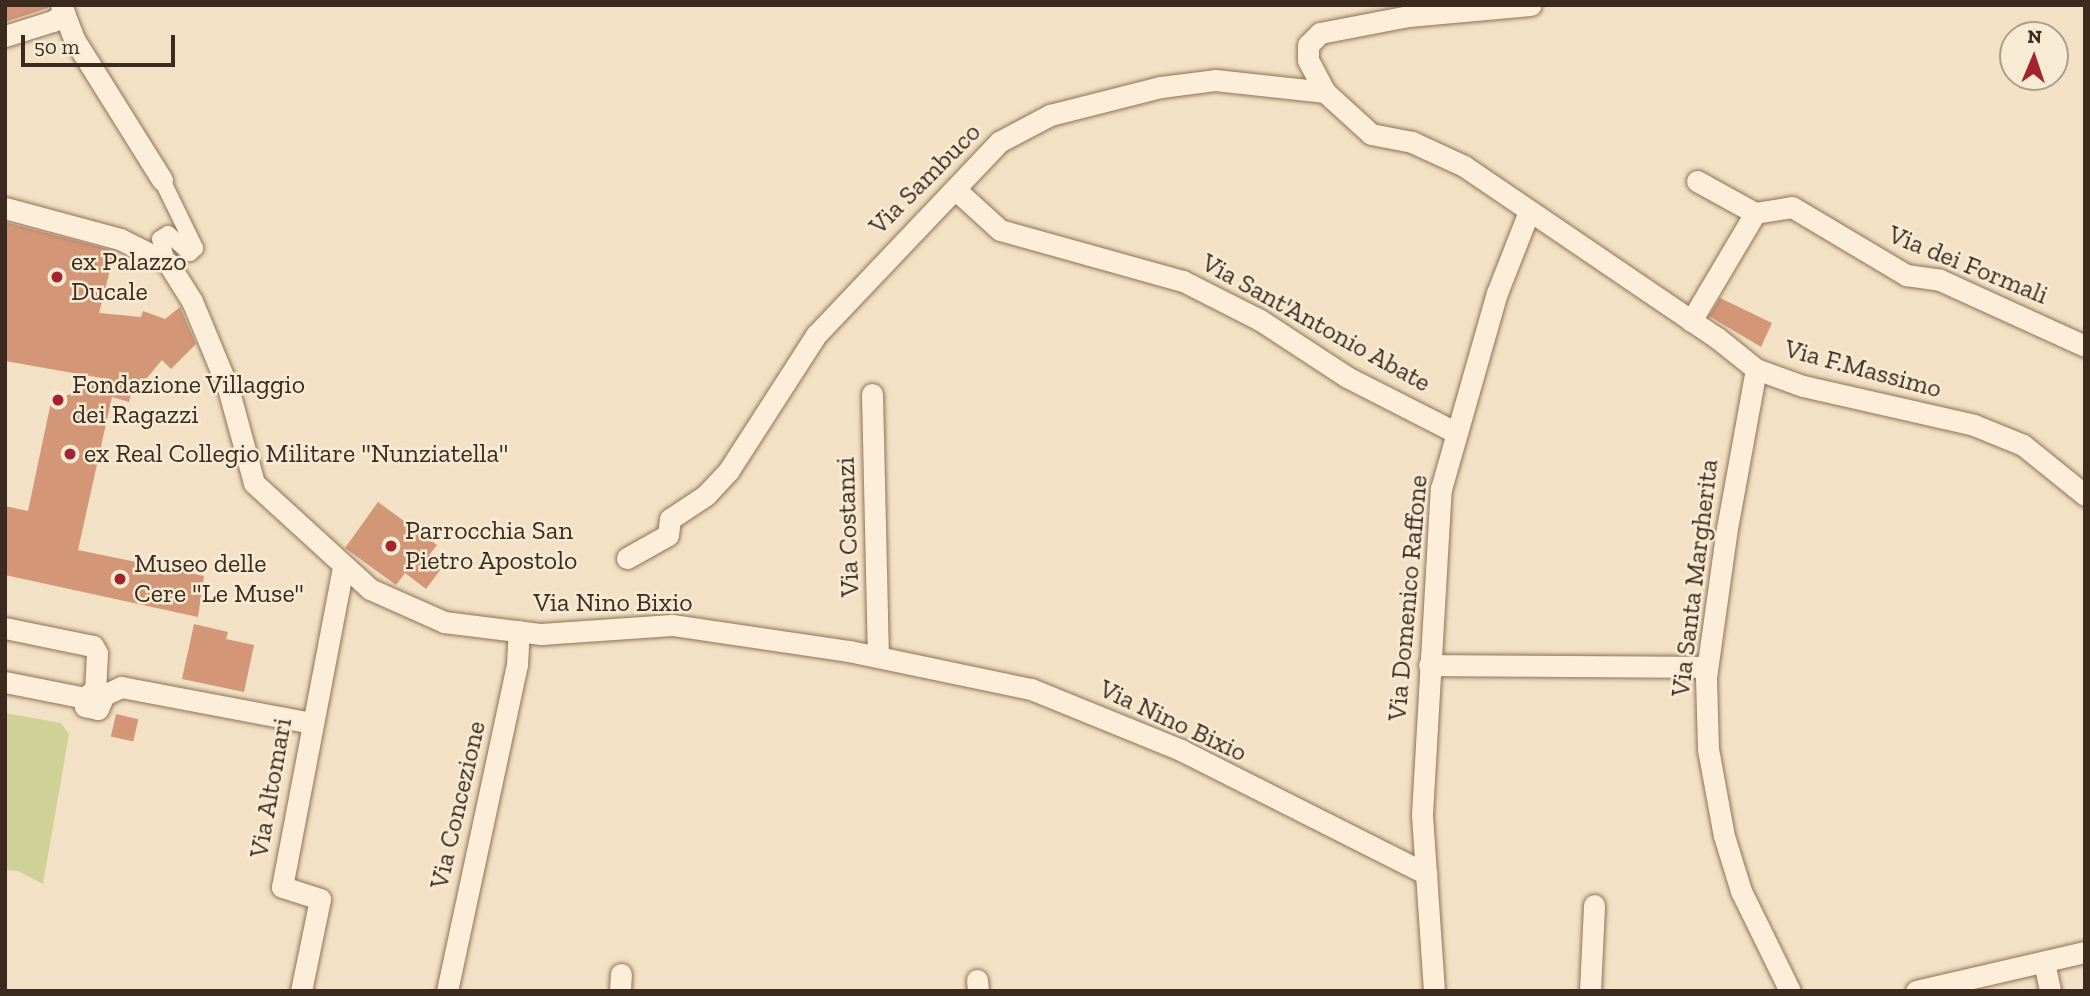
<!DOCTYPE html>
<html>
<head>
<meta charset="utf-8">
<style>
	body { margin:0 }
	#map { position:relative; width:2090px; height:996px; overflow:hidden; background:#f2e1c4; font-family:"Zilla Slab",serif }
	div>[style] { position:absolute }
	.green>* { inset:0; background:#cfd196 }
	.building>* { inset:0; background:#d39676; transform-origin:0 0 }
	.roads { filter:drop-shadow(0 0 2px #8e7158) drop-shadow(0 0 2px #8e7158) }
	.pedestrian>* { height:16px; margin:-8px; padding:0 8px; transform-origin:8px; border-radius:8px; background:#fceed8 }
	.minor>* { height:21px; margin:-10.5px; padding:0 10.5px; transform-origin:10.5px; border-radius:10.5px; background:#fceed8 }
	.dots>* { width:19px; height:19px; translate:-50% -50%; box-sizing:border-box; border:4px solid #f8ebd4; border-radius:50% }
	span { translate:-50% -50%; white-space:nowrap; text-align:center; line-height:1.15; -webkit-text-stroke:5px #f8ebd4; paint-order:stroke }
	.street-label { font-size:26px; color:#3d2a1e }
	.poi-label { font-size:26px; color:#3d2a1e }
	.left { translate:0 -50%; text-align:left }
	.frame { position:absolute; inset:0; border:7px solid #3d2a1e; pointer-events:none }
	.north { position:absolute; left:1999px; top:21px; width:70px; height:70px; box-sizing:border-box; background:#f8ebd4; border:2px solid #ad9e8b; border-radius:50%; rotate:2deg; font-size:19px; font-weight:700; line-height:28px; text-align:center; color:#3d2a1e }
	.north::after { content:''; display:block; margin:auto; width:24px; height:32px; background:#a3232e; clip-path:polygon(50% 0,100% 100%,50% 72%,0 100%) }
	.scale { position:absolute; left:21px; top:35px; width:154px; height:32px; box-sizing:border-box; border:4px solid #3d2a1e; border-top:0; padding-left:9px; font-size:21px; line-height:24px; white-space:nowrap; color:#3d2a1e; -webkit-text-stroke:5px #f8ebd4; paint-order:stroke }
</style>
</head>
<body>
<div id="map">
	<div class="green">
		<i style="clip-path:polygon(5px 713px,61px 723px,69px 734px,43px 884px,18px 871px,5px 870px)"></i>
	</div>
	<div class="building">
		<i style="clip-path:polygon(5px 5px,48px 5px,48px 8px,5px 22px)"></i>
		<i style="clip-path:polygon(5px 222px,115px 251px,99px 313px,141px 317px,143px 311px,165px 319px,180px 307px,196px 344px,171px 369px,162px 360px,141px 385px,134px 383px,129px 402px,112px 397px,78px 550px,204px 576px,198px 617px,5px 575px,5px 506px,28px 511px,51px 402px,107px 379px,5px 361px)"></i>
		<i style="clip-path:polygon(1720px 298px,1772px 323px,1761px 347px,1709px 316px)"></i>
		<i style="clip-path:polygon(378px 502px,437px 545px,429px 555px,444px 565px,426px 589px,405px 573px,396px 585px,345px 548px)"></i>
		<i style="clip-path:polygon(194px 624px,228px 632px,226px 639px,254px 645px,244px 692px,182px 679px)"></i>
		<i style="left:116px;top:714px;width:23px;height:23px;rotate:13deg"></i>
	</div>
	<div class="roads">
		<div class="pedestrian">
			<i style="left:162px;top:180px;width:76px;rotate:64.1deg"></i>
			<i style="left:195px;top:248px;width:7px;rotate:135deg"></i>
			<i style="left:190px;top:253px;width:29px;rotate:-139deg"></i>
			<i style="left:168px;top:234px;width:9px;rotate:148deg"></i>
			<i style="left:160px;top:239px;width:25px;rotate:72deg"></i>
		</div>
		<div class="minor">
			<i style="left:61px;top:5px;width:36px;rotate:69deg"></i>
			<i style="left:74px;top:39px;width:166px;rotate:58deg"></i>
			<i style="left:5px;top:36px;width:50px;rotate:-17.4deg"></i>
			<i style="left:53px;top:21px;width:14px;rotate:-36deg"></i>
			<i style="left:1325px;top:92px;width:36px;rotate:-118deg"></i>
			<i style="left:1308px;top:60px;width:15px;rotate:-90deg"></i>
			<i style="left:1308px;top:45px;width:17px;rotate:-45deg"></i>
			<i style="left:1320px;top:33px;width:90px;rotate:-10.9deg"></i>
			<i style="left:1408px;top:16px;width:123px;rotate:-5.1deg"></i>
			<i style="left:1697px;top:181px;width:66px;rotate:28.9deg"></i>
			<i style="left:956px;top:190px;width:59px;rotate:42.3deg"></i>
			<i style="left:1000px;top:230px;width:190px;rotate:15.6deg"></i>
			<i style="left:1183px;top:281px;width:86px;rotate:26.9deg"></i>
			<i style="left:1260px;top:320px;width:104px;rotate:33.2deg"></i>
			<i style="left:1347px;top:377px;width:123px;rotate:27deg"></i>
			<i style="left:5px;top:208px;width:119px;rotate:15.1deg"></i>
			<i style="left:120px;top:239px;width:54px;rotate:26.6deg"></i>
			<i style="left:168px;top:263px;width:45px;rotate:57.7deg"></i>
			<i style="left:192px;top:301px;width:94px;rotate:67.5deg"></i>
			<i style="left:228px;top:388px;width:98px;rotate:74.7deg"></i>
			<i style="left:254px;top:483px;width:157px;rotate:42.4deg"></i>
			<i style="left:370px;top:589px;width:81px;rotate:24deg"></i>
			<i style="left:444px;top:622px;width:98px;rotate:7.1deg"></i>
			<i style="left:541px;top:634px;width:131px;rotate:-3.9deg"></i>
			<i style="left:672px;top:625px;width:179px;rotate:8.4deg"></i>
			<i style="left:849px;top:651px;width:186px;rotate:11.8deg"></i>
			<i style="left:1031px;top:689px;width:162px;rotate:22.1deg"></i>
			<i style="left:1181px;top:750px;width:275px;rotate:26.8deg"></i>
			<i style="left:1755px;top:213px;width:37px;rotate:-9deg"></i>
			<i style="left:1792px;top:207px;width:133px;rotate:30.8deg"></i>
			<i style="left:1906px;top:275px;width:34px;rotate:8deg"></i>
			<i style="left:1940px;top:280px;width:159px;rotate:24.5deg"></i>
			<i style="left:1691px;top:321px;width:126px;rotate:-59.3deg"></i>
			<i style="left:1756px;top:369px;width:162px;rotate:100.3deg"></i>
			<i style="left:1727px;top:528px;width:150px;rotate:98deg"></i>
			<i style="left:1706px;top:677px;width:72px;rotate:88.4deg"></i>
			<i style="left:1708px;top:749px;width:88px;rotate:79.6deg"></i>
			<i style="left:1724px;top:836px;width:58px;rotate:72.8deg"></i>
			<i style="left:1741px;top:891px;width:111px;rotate:63.9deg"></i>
			<i style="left:872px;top:394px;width:263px;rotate:88.7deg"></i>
			<i style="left:627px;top:558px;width:47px;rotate:-29.3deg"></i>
			<i style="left:668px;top:535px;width:16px;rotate:-83deg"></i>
			<i style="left:670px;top:519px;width:43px;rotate:-33.7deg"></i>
			<i style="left:706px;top:495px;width:34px;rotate:-47deg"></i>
			<i style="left:729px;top:470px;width:161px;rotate:-57.2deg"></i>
			<i style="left:816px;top:335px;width:266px;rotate:-46.5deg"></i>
			<i style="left:999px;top:142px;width:58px;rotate:-27.9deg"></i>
			<i style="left:1050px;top:115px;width:114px;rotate:-14.2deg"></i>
			<i style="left:1161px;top:87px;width:54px;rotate:-7.4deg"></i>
			<i style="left:1215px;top:80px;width:111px;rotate:6.2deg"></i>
			<i style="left:1325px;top:92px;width:62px;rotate:42.4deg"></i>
			<i style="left:1371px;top:134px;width:42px;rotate:11deg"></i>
			<i style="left:1412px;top:142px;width:57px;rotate:24.8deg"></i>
			<i style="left:1464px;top:166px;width:305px;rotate:34.2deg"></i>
			<i style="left:1716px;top:337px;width:51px;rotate:38.7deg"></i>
			<i style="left:1756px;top:369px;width:50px;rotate:19.9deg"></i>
			<i style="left:1803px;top:386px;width:175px;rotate:12.8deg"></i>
			<i style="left:1974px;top:425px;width:53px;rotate:22.2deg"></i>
			<i style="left:2023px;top:445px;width:80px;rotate:38.9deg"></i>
			<i style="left:5px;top:628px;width:90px;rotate:11.6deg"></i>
			<i style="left:93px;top:646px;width:8px;rotate:60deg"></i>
			<i style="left:97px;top:653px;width:40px;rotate:92.9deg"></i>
			<i style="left:1429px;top:665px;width:278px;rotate:0.4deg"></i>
			<i style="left:5px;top:682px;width:82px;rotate:11.3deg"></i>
			<i style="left:101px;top:699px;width:13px;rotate:-157deg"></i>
			<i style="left:89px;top:694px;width:13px;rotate:108deg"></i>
			<i style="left:85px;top:706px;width:13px;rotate:13deg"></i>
			<i style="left:98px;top:709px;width:15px;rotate:-67deg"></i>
			<i style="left:104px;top:695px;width:19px;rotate:-25deg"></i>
			<i style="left:121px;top:687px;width:193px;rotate:10.7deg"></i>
			<i style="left:2044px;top:962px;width:30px;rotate:78deg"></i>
			<i style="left:977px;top:980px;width:11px;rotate:85deg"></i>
			<i style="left:301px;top:991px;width:94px;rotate:-78.3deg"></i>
			<i style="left:320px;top:899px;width:40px;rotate:-162deg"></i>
			<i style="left:282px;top:887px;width:325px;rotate:-79.2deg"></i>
			<i style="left:447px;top:991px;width:333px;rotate:-77.9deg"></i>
			<i style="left:517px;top:665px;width:34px;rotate:-87deg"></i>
			<i style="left:620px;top:991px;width:17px;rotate:-87deg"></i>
			<i style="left:1434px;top:991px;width:177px;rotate:-93.9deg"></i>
			<i style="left:1422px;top:814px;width:326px;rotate:-86.7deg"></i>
			<i style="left:1441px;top:489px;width:204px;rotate:-74.1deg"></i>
			<i style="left:1497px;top:293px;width:85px;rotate:-68.6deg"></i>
			<i style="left:1590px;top:991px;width:86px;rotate:-87.3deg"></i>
			<i style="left:1916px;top:991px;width:173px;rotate:-13deg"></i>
		</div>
	</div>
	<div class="dots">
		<i style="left:57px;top:277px;background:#a3232e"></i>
		<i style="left:58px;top:400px;background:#a3232e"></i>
		<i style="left:70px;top:454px;background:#a3232e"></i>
		<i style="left:391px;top:546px;background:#a3232e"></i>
		<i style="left:120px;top:579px;background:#a3232e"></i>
	</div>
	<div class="street-label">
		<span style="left:925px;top:179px;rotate:-45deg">Via Sambuco</span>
		<span style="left:1968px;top:265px;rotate:22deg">Via dei Formali</span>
		<span style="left:1316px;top:323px;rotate:29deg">Via Sant'Antonio Abate</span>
		<span style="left:1863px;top:369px;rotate:15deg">Via F.Massimo</span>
		<span style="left:848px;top:527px;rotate:-92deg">Via Costanzi</span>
		<span style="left:1695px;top:578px;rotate:-83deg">Via Santa Margherita</span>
		<span style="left:1408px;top:598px;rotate:-85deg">Via Domenico Raffone</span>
		<span style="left:613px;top:603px">Via Nino Bixio</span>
		<span style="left:1173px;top:721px;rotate:25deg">Via Nino Bixio</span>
		<span style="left:271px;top:788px;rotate:-80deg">Via Altomari</span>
		<span style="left:458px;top:805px;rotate:-77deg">Via Concezione</span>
	</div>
	<div class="poi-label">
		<span class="left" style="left:71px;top:277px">ex Palazzo<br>Ducale</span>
		<span class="left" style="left:72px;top:400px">Fondazione Villaggio<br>dei Ragazzi</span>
		<span class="left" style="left:84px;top:454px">ex Real Collegio Militare "Nunziatella"</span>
		<span class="left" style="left:405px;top:546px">Parrocchia San<br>Pietro Apostolo</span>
		<span class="left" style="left:134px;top:579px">Museo delle<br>Cere "Le Muse"</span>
	</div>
	<div class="frame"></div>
	<div class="north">N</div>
	<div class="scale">50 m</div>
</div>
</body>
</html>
